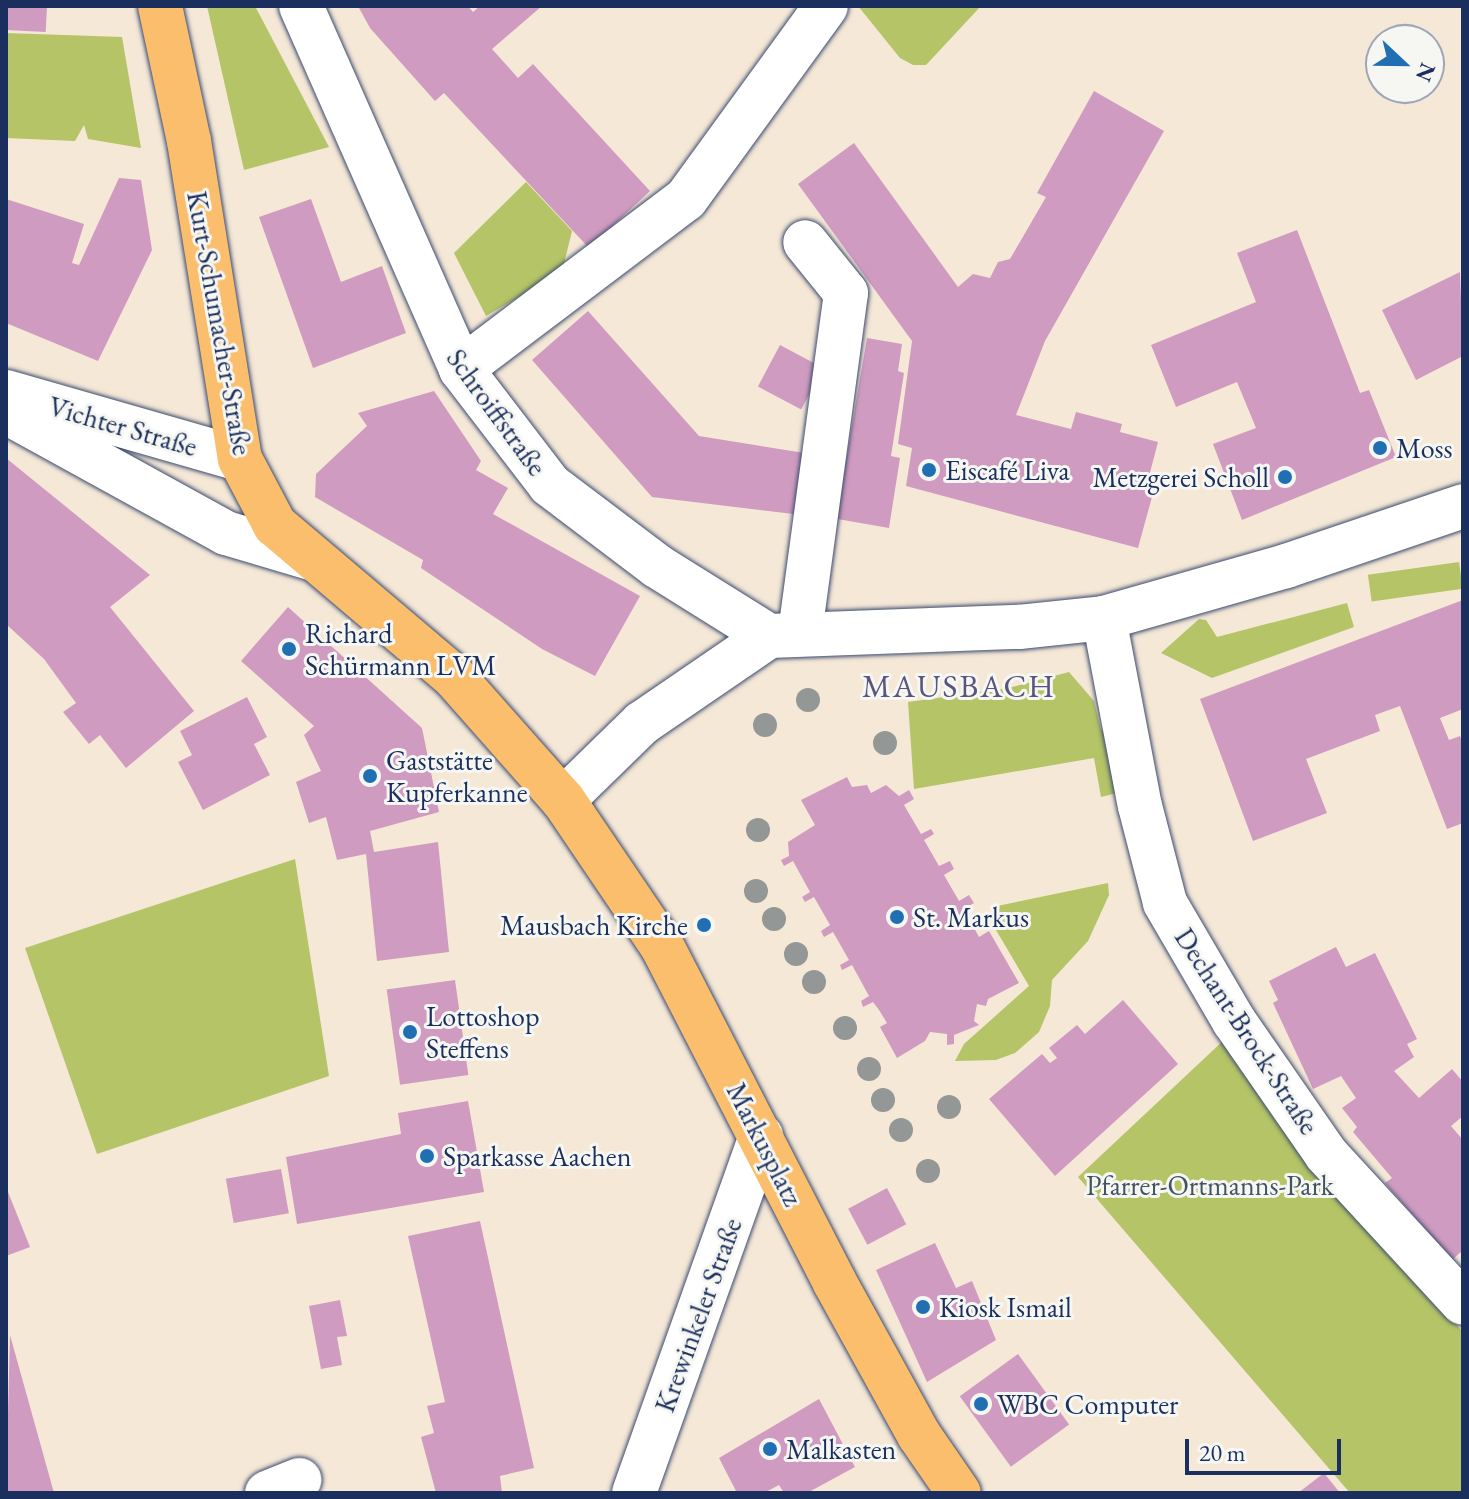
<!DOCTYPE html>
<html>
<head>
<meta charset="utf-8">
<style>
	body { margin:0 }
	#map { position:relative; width:1469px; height:1499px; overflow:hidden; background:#f5e8d7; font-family:"EB Garamond",serif }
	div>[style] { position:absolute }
	.green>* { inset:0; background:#b5c466; transform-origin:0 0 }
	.building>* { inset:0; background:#d09bc0; transform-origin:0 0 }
	.roads { filter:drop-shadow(0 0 2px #3c4b70) drop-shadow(0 0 2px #3c4b70) }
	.minor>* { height:44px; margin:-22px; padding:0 22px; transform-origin:22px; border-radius:22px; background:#fff }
	.major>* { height:44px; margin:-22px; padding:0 22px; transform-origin:22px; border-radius:22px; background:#fabe6d }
	.trees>* { width:24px; height:24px; margin:-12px; border-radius:50%; background:#939796 }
	.dots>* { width:22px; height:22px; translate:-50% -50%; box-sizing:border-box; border:4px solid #f6f6f2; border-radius:50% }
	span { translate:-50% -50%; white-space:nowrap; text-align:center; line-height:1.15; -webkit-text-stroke:6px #f6f6f2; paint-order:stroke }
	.street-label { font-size:28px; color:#1b2f5e }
	.poi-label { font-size:28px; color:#1b2f5e }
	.left { translate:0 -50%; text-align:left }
	.right { translate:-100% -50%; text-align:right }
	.park-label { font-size:28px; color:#425460 }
	.quarter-label { font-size:32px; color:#5a5580; letter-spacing:2px }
	.frame { position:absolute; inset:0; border:8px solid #1b2f5e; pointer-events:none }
	.north { position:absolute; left:1365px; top:24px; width:80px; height:80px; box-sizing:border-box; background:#f6f6f2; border:2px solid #9ea6b7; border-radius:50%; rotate:112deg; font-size:22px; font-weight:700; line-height:32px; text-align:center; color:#1b2f5e }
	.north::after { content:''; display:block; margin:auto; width:28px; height:36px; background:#1f6fb2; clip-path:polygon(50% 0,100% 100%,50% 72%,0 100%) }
	.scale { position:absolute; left:1185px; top:1439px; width:156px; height:36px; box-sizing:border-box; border:4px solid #1b2f5e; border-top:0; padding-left:10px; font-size:24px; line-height:28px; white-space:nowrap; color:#1b2f5e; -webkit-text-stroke:6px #f6f6f2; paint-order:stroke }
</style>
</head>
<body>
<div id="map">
	<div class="green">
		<i style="clip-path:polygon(207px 6px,255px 6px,329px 147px,244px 170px)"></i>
		<i style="clip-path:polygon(858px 6px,981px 6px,926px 65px,913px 65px,900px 58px)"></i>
		<i style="clip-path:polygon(6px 33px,122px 37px,141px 148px,88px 139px,84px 125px,75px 141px,6px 138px)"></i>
		<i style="clip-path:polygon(526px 182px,572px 231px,562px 272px,486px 316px,454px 253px)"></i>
		<i style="left:1459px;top:562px;width:27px;height:92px;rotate:82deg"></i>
		<i style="clip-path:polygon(1347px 603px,1354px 627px,1212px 678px,1161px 653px,1199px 619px,1206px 620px,1217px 637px)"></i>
		<i style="clip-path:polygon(1069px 672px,1094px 701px,1101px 730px,1110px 729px,1121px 792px,1101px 797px,1094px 758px,914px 789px,908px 702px,1008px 688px)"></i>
		<i style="clip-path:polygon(295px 859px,329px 1076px,97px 1154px,25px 948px)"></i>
		<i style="clip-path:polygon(1108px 883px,1109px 895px,1088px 941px,1052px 980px,1050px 1006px,1039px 1032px,1015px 1053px,996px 1060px,955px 1061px,964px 1044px,1029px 986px,996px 930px,1003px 926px,997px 906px)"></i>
		<i style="clip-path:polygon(1225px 1039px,1313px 1164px,1463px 1332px,1463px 1493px,1350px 1493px,1078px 1177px)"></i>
	</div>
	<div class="building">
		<i style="left:7px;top:6px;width:40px;height:24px;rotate:3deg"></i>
		<i style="clip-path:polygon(358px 6px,468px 6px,473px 12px,480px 6px,542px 6px,492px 49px,518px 78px,533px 64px,650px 191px,589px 248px,444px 93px,435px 101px,370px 28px)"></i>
		<i style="clip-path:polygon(1094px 91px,1164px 131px,1045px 341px,1016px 415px,1071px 429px,1076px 412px,1122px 424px,1120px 432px,1158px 442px,1147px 484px,1155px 486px,1138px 548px,906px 486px,912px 448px,898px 444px,912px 341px,798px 184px,854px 143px,958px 287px,973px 274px,990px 278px,998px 262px,1010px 259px,1046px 197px,1037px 193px)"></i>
		<i style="clip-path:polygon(119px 178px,141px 180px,152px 250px,98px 361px,6px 323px,6px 199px,84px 224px,72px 263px,79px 265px)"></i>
		<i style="clip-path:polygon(311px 199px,341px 282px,382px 266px,406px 333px,313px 368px,259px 217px)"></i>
		<i style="clip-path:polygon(1297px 230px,1360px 393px,1369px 390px,1396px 457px,1242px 520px,1213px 444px,1256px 428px,1237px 382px,1176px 407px,1151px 345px,1256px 302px,1237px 253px)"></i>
		<i style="clip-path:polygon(1460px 272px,1463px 356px,1416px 380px,1382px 310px)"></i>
		<i style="clip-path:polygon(588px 311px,699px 436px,817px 455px,810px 516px,652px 497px,532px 360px)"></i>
		<i style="clip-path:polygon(867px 338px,902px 344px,898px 371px,904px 373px,891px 456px,900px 458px,889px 528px,826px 517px,834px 471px,844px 472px)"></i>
		<i style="left:780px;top:345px;width:49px;height:47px;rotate:28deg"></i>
		<i style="clip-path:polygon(434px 391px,481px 461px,476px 470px,508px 488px,493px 514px,640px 596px,595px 676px,542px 649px,421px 568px,423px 560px,315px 497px,316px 474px,367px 426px,358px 413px)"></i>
		<i style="clip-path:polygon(6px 458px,150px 575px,110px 607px,194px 711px,126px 768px,100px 735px,89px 744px,63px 712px,76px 703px,44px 659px,6px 624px)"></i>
		<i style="clip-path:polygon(1463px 600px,1463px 709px,1440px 718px,1449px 740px,1460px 736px,1463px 744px,1463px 823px,1447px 829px,1400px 706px,1375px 715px,1380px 731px,1306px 759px,1327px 813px,1253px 841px,1200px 699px)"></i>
		<i style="clip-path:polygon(288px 607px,422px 728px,439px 812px,370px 831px,374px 852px,438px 842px,449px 952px,377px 961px,366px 854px,337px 860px,326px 817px,309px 823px,296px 782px,321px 771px,304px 735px,314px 726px,241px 661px)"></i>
		<i style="clip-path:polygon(247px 697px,267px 737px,254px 744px,270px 775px,203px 810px,178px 762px,192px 755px,180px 731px)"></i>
		<i style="clip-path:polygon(847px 777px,852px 787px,867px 785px,871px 793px,886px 785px,899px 796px,909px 790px,914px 799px,904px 805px,921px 834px,931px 829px,934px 834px,924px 840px,939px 866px,950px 861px,954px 869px,944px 875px,959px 901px,969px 895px,974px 903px,964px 909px,979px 937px,989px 931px,1019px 983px,988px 999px,986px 1006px,977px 1004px,974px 1021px,979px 1025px,954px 1035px,954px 1044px,947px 1045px,947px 1034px,930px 1032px,925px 1041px,897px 1058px,880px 1027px,887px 1023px,879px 1010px,873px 1002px,863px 1007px,861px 1001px,869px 996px,852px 965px,842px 970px,840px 965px,849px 960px,833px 932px,824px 937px,821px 931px,830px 925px,814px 897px,805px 902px,802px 897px,810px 892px,793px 861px,784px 866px,781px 860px,789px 856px,788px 842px,815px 825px,801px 800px)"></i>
		<i style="clip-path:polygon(1336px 947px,1346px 967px,1375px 953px,1417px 1039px,1407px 1044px,1414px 1057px,1394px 1071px,1419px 1098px,1452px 1069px,1463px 1082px,1463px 1116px,1451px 1126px,1463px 1140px,1463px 1250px,1452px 1260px,1385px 1183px,1392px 1178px,1353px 1132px,1357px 1127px,1342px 1108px,1356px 1098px,1341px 1076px,1313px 1089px,1273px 1003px,1278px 1000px,1269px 981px)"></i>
		<i style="left:455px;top:980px;width:96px;height:69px;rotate:82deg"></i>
		<i style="clip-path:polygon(1123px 1000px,1178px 1064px,1055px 1176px,989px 1099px,1042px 1054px,1050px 1063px,1057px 1058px,1049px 1048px,1077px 1025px,1085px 1034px)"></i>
		<i style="clip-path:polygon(468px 1101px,484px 1192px,297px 1224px,286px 1157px,401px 1134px,398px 1113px)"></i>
		<i style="left:281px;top:1169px;width:45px;height:56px;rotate:80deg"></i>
		<i style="clip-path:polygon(6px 1187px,30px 1247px,6px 1256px)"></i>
		<i style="left:887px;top:1188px;width:41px;height:44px;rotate:62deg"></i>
		<i style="clip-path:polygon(480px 1221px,534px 1468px,500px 1476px,502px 1493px,436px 1493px,421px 1437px,434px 1433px,427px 1406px,445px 1402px,408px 1236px)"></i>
		<i style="clip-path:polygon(935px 1243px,956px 1288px,972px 1281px,996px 1340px,927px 1382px,876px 1270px)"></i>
		<i style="clip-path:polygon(340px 1300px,347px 1336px,337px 1337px,342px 1365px,321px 1369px,309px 1306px)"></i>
		<i style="clip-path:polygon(10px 1335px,54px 1493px,6px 1493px)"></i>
		<i style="left:1018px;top:1354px;width:87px;height:72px;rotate:54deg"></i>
		<i style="clip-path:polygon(819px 1399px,855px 1467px,807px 1493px,784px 1493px,779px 1485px,764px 1493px,737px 1493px,719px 1458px)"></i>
		<i style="clip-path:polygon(1324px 1473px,1340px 1493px,1298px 1493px)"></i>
	</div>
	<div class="roads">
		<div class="minor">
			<i style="left:301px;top:6px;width:397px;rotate:66.2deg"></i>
			<i style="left:461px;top:369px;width:146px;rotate:52.5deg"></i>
			<i style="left:550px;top:485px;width:134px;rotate:37.1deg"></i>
			<i style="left:657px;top:566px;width:132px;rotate:32deg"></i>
			<i style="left:461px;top:369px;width:282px;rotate:-37.1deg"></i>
			<i style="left:686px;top:199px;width:238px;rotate:-54deg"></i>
			<i style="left:6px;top:392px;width:243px;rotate:16deg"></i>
			<i style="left:6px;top:412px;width:251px;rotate:28.8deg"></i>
			<i style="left:226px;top:533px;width:92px;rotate:16.5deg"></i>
			<i style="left:1104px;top:618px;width:191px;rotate:79.2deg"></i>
			<i style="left:1140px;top:806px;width:100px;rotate:75.5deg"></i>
			<i style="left:1165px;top:903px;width:137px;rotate:59.7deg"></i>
			<i style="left:1234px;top:1021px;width:162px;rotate:55.3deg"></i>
			<i style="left:1326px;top:1154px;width:202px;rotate:47.4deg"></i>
			<i style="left:800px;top:633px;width:343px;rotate:-82.3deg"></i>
			<i style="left:846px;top:293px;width:65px;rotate:-128.8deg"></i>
			<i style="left:563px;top:800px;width:110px;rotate:-44.3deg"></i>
			<i style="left:642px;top:723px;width:154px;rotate:-34.4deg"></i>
			<i style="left:769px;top:636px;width:250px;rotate:-2.1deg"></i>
			<i style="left:1019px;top:627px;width:85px;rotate:-6deg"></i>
			<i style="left:1104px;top:618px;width:189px;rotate:-15.9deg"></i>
			<i style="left:1286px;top:566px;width:187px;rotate:-18.7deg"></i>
			<i style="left:267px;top:1493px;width:35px;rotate:-22deg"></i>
			<i style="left:634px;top:1493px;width:379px;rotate:-70.4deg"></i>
		</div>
		<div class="major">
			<i style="left:160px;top:6px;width:138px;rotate:77.9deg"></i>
			<i style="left:189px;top:141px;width:322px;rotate:80.9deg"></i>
			<i style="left:240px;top:459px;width:75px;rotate:62.1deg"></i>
			<i style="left:275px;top:525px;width:235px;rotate:40.3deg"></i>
			<i style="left:454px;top:677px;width:164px;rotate:48.5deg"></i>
			<i style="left:563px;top:800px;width:176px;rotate:55.9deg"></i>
			<i style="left:662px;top:946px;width:377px;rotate:62.8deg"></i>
			<i style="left:834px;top:1281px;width:176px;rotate:61.1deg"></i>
			<i style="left:919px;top:1435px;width:70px;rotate:55.4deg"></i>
		</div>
	</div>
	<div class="trees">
		<i style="left:808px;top:700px"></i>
		<i style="left:765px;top:725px"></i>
		<i style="left:885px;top:743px"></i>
		<i style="left:758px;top:830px"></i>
		<i style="left:756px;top:891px"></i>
		<i style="left:774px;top:919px"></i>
		<i style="left:796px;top:954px"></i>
		<i style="left:814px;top:982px"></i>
		<i style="left:845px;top:1028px"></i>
		<i style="left:869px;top:1069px"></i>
		<i style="left:883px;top:1100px"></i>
		<i style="left:949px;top:1107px"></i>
		<i style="left:901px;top:1130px"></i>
		<i style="left:928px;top:1171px"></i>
	</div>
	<div class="dots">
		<i style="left:1380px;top:448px;background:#1f6fb2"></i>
		<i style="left:929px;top:470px;background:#1f6fb2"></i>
		<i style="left:1285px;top:477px;background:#1f6fb2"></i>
		<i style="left:289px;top:649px;background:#1f6fb2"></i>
		<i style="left:370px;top:776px;background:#1f6fb2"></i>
		<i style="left:897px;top:917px;background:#1f6fb2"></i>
		<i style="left:704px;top:925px;background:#1f6fb2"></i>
		<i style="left:410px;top:1032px;background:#1f6fb2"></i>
		<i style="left:427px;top:1156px;background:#1f6fb2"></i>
		<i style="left:923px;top:1307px;background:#1f6fb2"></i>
		<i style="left:981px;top:1404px;background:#1f6fb2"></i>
		<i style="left:770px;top:1449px;background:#1f6fb2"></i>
	</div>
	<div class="street-label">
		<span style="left:220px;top:323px;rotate:80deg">Kurt-Schumacher-Straße</span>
		<span style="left:497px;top:412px;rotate:54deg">Schroiffstraße</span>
		<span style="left:123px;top:426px;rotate:16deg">Vichter Straße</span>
		<span style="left:1247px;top:1031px;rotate:57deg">Dechant-Brock-Straße</span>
		<span style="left:765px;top:1144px;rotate:63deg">Markusplatz</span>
		<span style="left:698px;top:1315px;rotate:-70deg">Krewinkeler Straße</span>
	</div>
	<div class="poi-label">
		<span class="left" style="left:1396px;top:448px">Moss</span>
		<span class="left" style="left:945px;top:470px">Eiscafé Liva</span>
		<span class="right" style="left:1269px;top:477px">Metzgerei Scholl</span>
		<span class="left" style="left:305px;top:649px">Richard<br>Schürmann LVM</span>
		<span class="left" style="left:386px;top:776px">Gaststätte<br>Kupferkanne</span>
		<span class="left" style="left:913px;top:917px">St. Markus</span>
		<span class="right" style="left:688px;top:925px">Mausbach Kirche</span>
		<span class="left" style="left:426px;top:1032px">Lottoshop<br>Steffens</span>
		<span class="left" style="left:443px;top:1156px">Sparkasse Aachen</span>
		<span class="left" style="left:939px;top:1307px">Kiosk Ismail</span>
		<span class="left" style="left:997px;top:1404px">WBC Computer</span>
		<span class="left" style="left:786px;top:1449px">Malkasten</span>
	</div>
	<div class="park-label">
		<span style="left:1210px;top:1185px">Pfarrer-Ortmanns-Park</span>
	</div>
	<div class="quarter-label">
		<span style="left:959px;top:686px">MAUSBACH</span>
	</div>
	<div class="frame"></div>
	<div class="north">N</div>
	<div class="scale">20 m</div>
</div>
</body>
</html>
